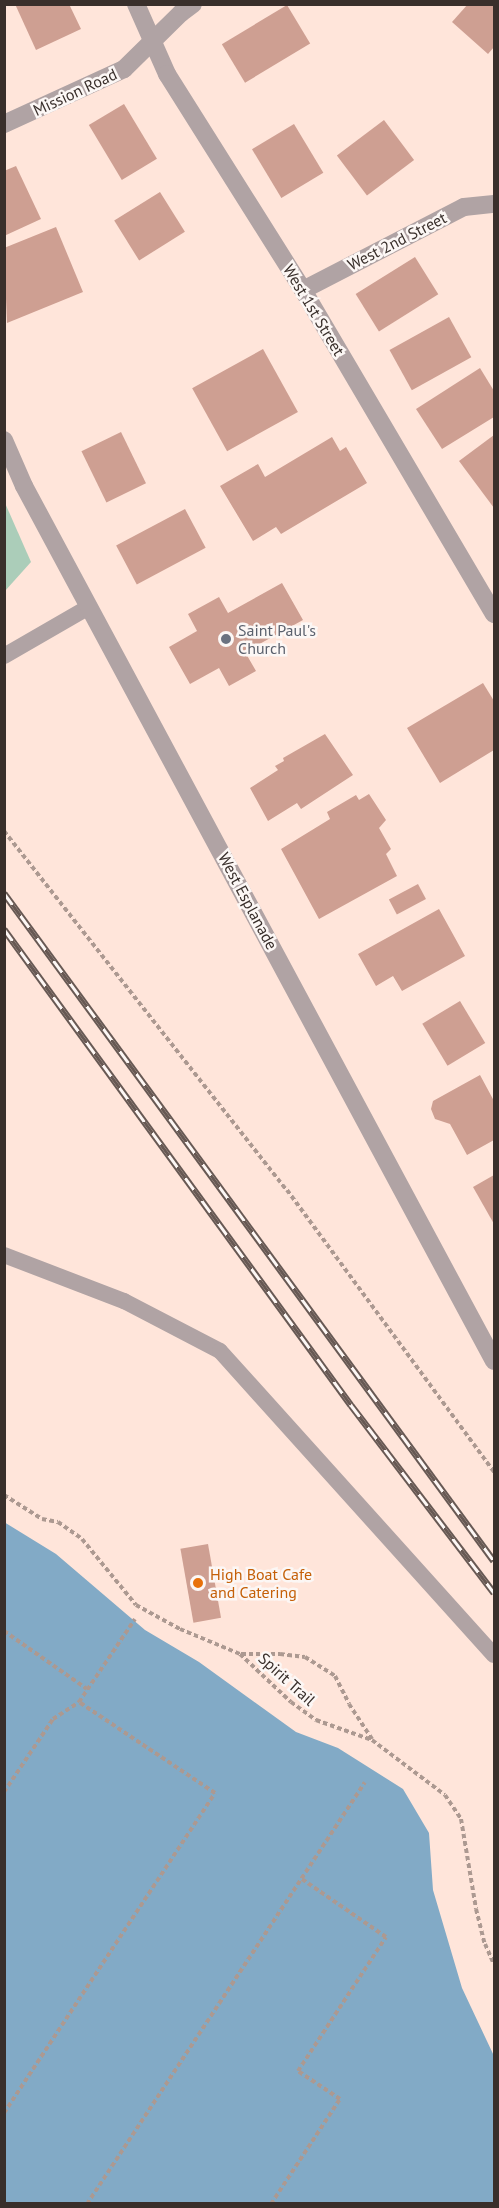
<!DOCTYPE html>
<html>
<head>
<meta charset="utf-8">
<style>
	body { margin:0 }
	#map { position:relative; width:499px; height:2208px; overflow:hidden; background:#ffe5da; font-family:"PT Sans",sans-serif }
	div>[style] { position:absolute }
	.green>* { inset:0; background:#abcdb9 }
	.water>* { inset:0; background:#82aac6 }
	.building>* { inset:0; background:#ce9f92; transform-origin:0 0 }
	.path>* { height:4px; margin-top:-2px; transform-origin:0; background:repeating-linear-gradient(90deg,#ac9991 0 4.5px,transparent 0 7.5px) }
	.lane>* { height:16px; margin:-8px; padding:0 8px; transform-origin:8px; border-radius:8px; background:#b0a3a4 }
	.street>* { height:18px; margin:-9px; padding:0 9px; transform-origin:9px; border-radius:9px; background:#b0a3a4 }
	.rail>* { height:7px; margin-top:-3.5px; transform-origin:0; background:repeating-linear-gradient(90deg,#fcf7f5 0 14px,#675954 0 28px); box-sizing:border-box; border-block:2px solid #675954 }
	.dots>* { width:16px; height:16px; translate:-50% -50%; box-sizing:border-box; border:3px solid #fcf7f5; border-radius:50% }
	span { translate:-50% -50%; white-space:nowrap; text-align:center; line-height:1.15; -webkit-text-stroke:5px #fcf7f5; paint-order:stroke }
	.street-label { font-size:16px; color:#392f2b }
	.worship-label { font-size:16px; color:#5b616d }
	.left { translate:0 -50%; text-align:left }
	.food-label { font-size:16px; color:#c56008 }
	.frame { position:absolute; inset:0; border:6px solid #392f2b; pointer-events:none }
</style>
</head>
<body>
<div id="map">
	<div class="green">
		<i style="clip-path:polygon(5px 503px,31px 562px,5px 591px,4px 591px)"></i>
	</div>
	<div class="water">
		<i style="clip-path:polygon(4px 1522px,56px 1554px,145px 1630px,199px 1662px,296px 1732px,338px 1748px,403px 1789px,429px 1833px,433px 1890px,462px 1988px,494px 2056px,494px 2203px,5px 2203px)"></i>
	</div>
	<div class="building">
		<i style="clip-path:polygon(15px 4px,69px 4px,81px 29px,36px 50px)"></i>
		<i style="clip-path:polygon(468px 4px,494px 4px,494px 47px,488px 54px,452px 22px)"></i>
		<i style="left:287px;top:5px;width:45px;height:76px;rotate:59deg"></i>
		<i style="left:124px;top:104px;width:64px;height:41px;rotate:59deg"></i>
		<i style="left:384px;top:120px;width:50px;height:59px;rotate:53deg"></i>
		<i style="left:294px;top:124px;width:57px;height:49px;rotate:59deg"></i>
		<i style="clip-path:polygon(16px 166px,41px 219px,4px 236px,4px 171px)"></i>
		<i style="left:160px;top:192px;width:47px;height:54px;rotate:58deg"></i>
		<i style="clip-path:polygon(56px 227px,83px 292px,7px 323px,4px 248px)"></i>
		<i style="left:415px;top:257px;width:44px;height:70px;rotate:58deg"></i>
		<i style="left:449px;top:317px;width:46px;height:68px;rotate:61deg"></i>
		<i style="left:263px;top:349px;width:72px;height:81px;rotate:61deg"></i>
		<i style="clip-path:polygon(480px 368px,494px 391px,494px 417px,442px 449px,416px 409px)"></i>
		<i style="left:121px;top:432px;width:57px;height:44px;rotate:64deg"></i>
		<i style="clip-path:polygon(494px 435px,494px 508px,459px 461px)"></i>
		<i style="clip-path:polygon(332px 437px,340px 451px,346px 447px,367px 483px,281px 534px,276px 527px,253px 541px,220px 486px,258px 464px,265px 477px)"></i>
		<i style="left:185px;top:509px;width:44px;height:78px;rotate:62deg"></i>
		<i style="clip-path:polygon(282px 583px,303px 620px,245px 652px,256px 671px,229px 686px,219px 668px,190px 684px,169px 647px,197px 631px,188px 614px,219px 597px,228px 613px)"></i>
		<i style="clip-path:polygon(483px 683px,494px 701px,494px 750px,440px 783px,407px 728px)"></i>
		<i style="clip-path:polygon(325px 734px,353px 775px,301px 809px,297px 803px,268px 821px,250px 788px,278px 770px,275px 766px,284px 761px,283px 758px)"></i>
		<i style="clip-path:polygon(369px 794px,386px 820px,379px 828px,391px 849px,386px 854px,397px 876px,319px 919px,281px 849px,330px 819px,327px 812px,356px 795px,359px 800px)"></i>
		<i style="left:418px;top:884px;width:17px;height:33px;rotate:62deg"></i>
		<i style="clip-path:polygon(439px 909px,465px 956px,402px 991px,393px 976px,376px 986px,358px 954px)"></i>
		<i style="left:460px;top:1001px;width:49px;height:44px;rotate:59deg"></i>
		<i style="clip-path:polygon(480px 1075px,494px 1101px,494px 1140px,467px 1155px,450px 1124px,435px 1119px,431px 1109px,433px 1101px)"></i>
		<i style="clip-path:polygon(494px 1175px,494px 1224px,473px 1187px)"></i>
		<i style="left:208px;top:1544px;width:75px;height:28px;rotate:80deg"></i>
	</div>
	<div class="path">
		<i style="left:4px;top:831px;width:457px;rotate:51.8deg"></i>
		<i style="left:287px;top:1190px;width:350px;rotate:53.7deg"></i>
		<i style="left:4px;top:1495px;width:45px;rotate:32.3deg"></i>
		<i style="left:42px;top:1519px;width:16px;rotate:11deg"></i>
		<i style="left:58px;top:1522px;width:29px;rotate:35deg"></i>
		<i style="left:82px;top:1539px;width:85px;rotate:50.7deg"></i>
		<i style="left:136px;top:1605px;width:50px;rotate:28.6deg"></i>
		<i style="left:180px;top:1629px;width:65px;rotate:22.6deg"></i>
		<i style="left:240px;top:1654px;width:70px;rotate:43.3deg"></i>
		<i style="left:291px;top:1702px;width:31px;rotate:36deg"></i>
		<i style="left:316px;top:1720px;width:59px;rotate:19.7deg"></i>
		<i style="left:372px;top:1740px;width:91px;rotate:37deg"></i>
		<i style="left:445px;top:1795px;width:29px;rotate:56deg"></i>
		<i style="left:461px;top:1819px;width:91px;rotate:80.5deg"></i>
		<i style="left:476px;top:1909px;width:36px;rotate:76deg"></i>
		<i style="left:485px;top:1944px;width:22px;rotate:66deg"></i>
		<i style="left:4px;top:1631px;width:101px;rotate:34.9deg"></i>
		<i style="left:241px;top:1654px;width:39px"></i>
		<i style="left:280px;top:1654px;width:25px;rotate:7deg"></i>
		<i style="left:305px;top:1657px;width:36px;rotate:32deg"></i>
		<i style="left:335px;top:1676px;width:31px;rotate:63deg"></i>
		<i style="left:349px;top:1704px;width:42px;rotate:56.7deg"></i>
		<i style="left:4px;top:1792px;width:88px;rotate:-56.1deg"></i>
		<i style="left:53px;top:1719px;width:31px;rotate:-33deg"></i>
		<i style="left:79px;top:1702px;width:100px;rotate:-56deg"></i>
		<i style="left:4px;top:2113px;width:383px;rotate:-56.6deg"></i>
		<i style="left:215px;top:1793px;width:164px;rotate:-146.2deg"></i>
		<i style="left:87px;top:2204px;width:505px;rotate:-56.62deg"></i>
		<i style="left:271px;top:2204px;width:126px;rotate:-56.7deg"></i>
		<i style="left:340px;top:2099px;width:50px;rotate:-146.3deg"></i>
		<i style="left:298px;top:2071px;width:160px;rotate:-56.7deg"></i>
		<i style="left:386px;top:1937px;width:102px;rotate:-145.4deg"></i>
	</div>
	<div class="lane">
		<i style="left:4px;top:656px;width:98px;rotate:-30deg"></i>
		<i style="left:4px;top:1255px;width:129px;rotate:21deg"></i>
		<i style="left:124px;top:1301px;width:108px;rotate:27.5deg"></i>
		<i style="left:220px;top:1351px;width:409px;rotate:48deg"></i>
	</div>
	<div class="street">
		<i style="left:136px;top:4px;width:77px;rotate:66.1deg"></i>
		<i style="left:167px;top:74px;width:255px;rotate:57.8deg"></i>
		<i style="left:303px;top:290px;width:376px;rotate:59.5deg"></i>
		<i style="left:4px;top:124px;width:132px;rotate:-24.6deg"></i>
		<i style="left:124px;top:69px;width:80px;rotate:-44.5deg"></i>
		<i style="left:181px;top:13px;width:15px;rotate:-37deg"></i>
		<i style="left:303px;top:290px;width:181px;rotate:-27.3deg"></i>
		<i style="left:464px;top:207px;width:30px;rotate:-6deg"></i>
		<i style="left:4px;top:440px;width:50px;rotate:66.5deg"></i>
		<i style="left:24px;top:486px;width:993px;rotate:61.76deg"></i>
	</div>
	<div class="rail">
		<i style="left:4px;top:893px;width:828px;rotate:53.74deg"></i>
		<i style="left:4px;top:929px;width:589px;rotate:53.91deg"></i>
		<i style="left:351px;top:1405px;width:236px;rotate:52.7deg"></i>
	</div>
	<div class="dots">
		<i style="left:226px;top:639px;background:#6b7280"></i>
		<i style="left:198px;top:1583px;background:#e8710a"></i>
	</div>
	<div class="street-label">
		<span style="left:75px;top:92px;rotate:-25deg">Mission Road</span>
		<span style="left:397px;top:241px;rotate:-27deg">West 2nd Street</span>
		<span style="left:314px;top:310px;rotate:59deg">West 1st Street</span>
		<span style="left:248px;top:901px;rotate:62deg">West Esplanade</span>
		<span style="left:287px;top:1679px;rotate:42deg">Spirit Trail</span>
	</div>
	<div class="worship-label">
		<span class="left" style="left:238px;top:639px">Saint Paul's<br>Church</span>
	</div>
	<div class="food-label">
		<span class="left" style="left:210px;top:1583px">High Boat Cafe<br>and Catering</span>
	</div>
	<div class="frame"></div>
</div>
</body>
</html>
